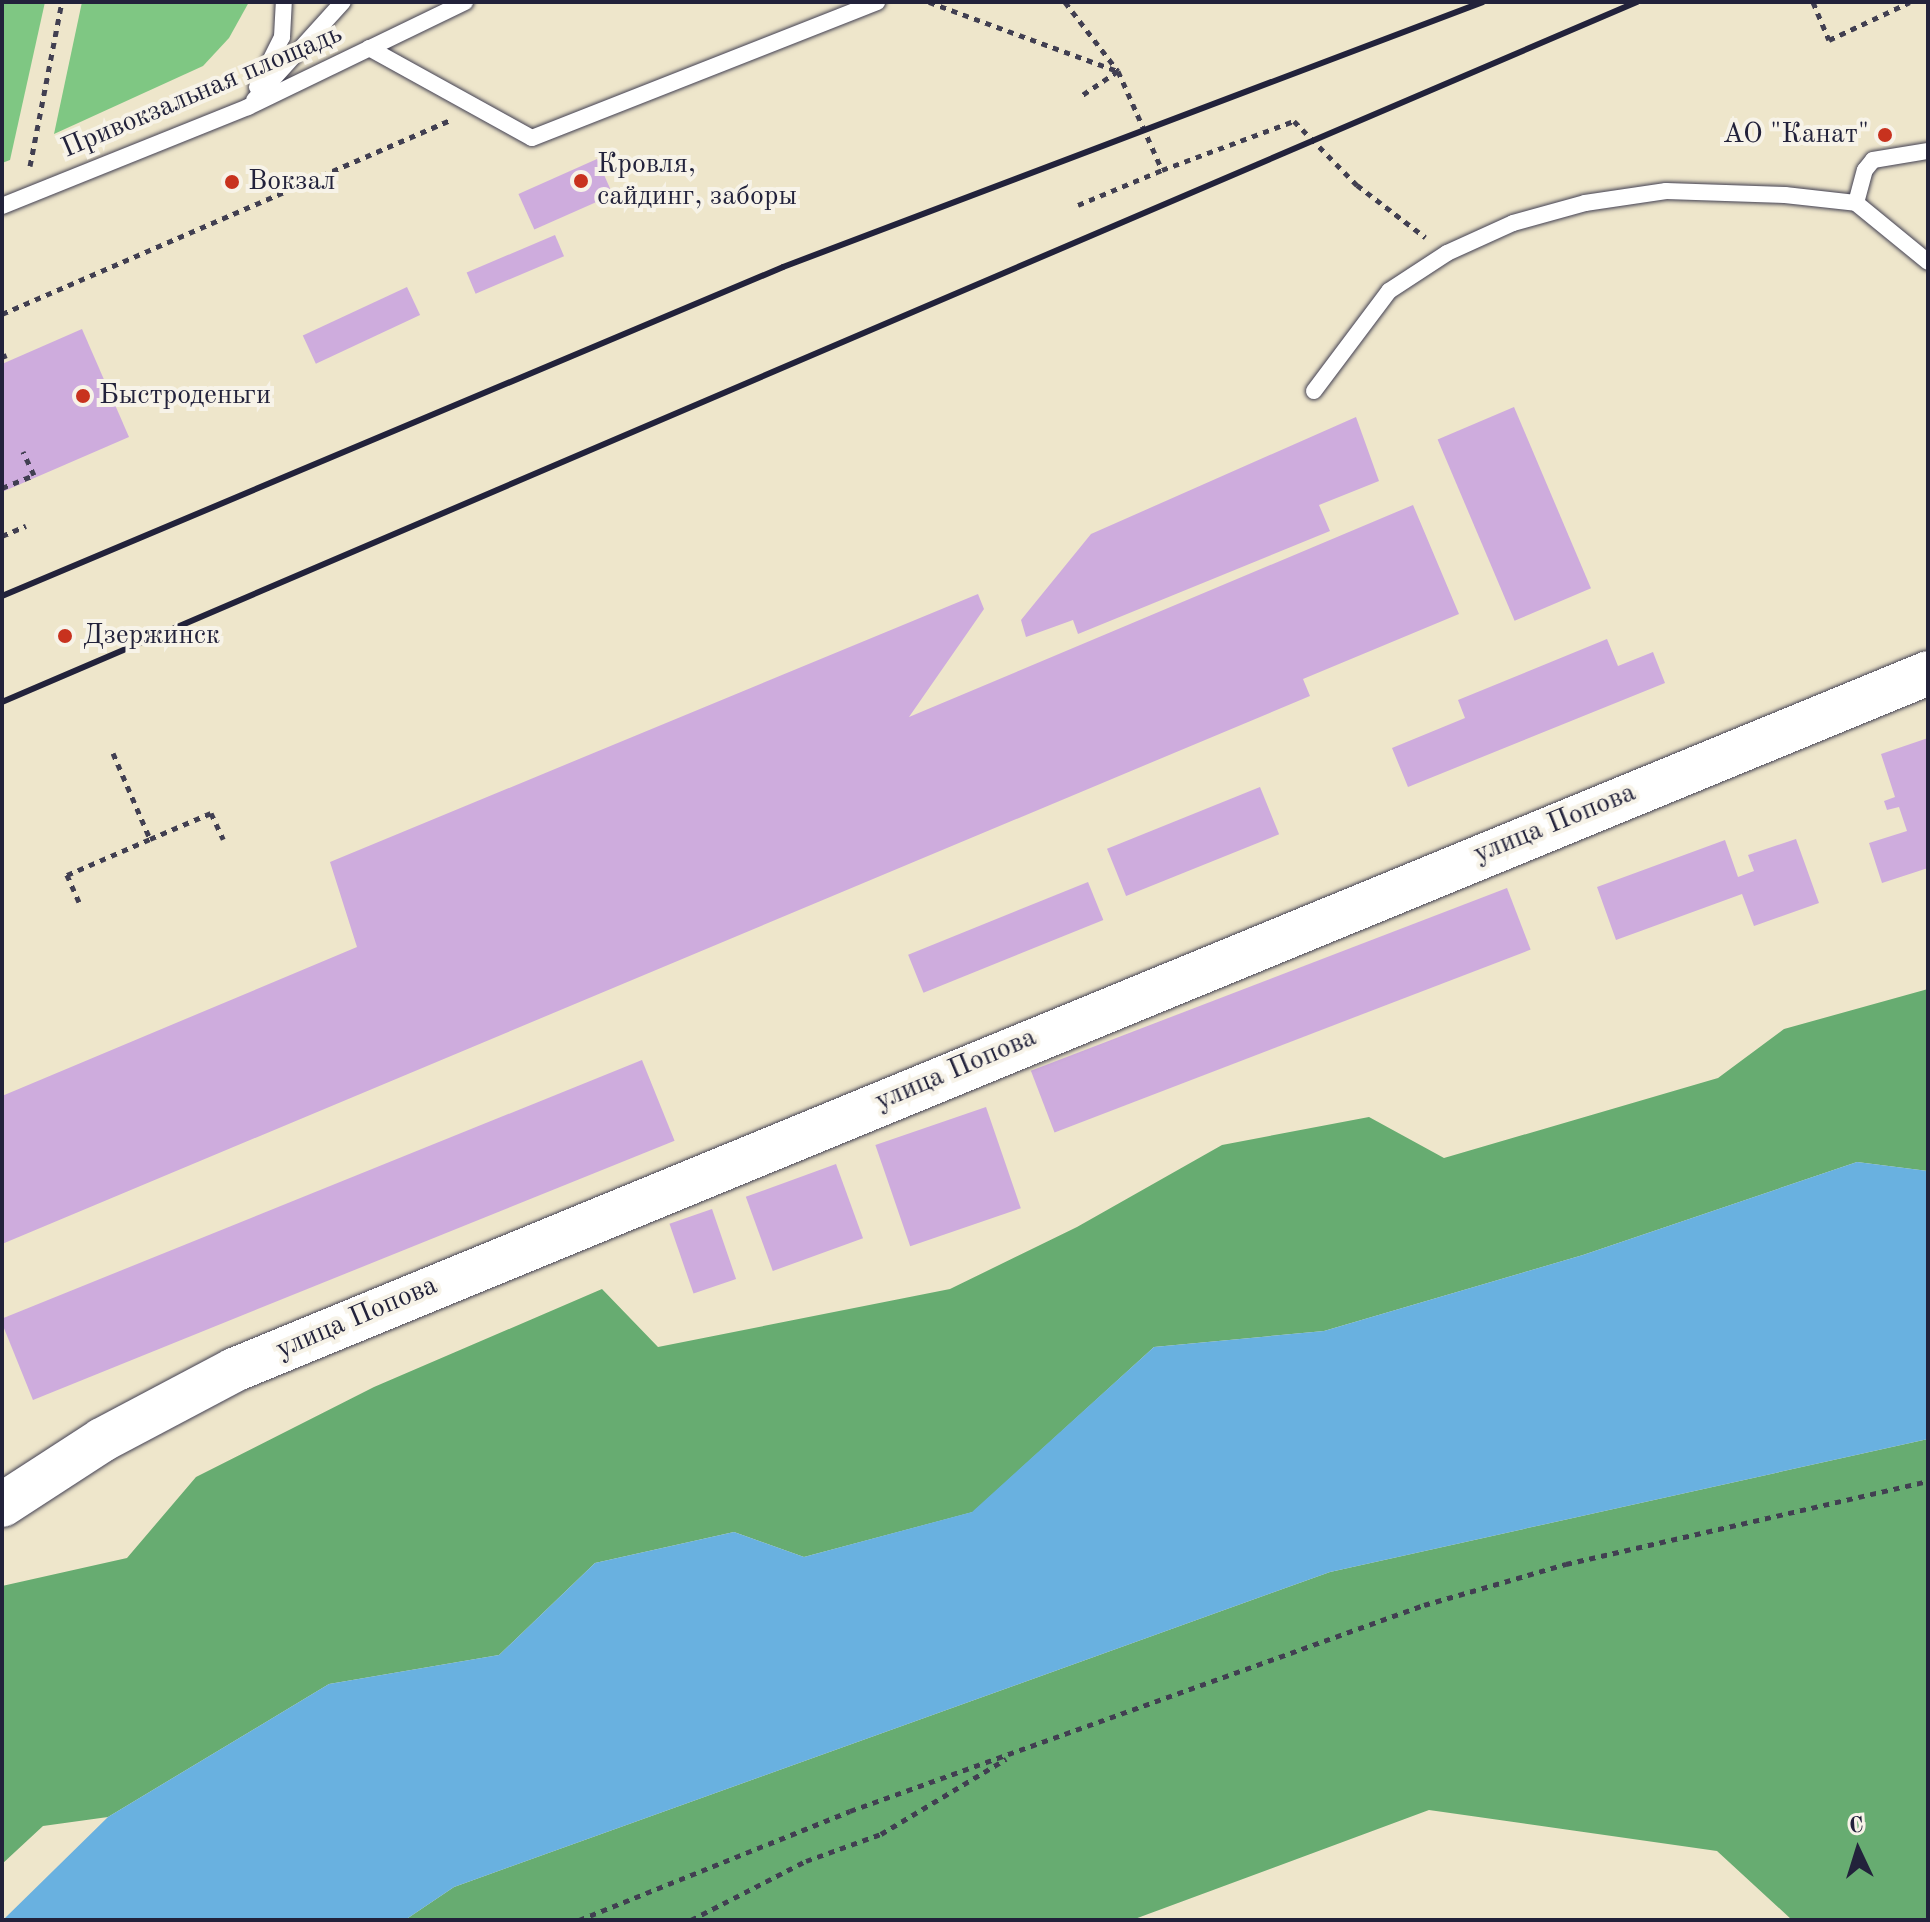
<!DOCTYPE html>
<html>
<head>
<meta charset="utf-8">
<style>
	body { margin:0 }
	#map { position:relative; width:1930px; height:1922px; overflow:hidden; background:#eee6cb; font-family:"Old Standard TT",serif }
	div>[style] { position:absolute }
	.green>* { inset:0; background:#7fc783 }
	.forest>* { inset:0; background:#67ac71 }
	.water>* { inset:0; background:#69b1e0 }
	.building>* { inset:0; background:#ceacdd; transform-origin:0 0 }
	.path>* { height:5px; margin-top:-2.5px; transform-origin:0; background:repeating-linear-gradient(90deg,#413f51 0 6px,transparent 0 12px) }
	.roads { filter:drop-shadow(0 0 2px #413f51) drop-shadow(0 0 2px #413f51) }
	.lane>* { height:16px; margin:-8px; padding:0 8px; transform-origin:8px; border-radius:8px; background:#fff }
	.secondary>* { height:44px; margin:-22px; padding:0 22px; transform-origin:22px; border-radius:22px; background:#fff }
	.rail>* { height:6px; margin:-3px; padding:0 3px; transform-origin:3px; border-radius:3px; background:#22223b }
	.dots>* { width:22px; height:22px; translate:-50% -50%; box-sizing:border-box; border:4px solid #f7f3e8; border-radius:50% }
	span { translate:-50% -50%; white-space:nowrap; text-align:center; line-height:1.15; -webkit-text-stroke:8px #f7f3e8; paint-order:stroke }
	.street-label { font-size:28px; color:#22223b }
	.poi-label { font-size:28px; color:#22223b }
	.right { translate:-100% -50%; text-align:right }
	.left { translate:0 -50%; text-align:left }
	.frame { position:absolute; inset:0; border:4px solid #22223b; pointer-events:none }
	.north { position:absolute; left:1818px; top:1810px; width:80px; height:80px; -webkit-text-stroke:6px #f7f3e8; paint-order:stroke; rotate:356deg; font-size:22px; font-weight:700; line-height:32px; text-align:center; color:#22223b }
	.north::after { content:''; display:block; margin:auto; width:28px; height:36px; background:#22223b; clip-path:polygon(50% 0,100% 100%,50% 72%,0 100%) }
</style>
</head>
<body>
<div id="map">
	<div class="green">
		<i style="clip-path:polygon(2px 2px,45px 2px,10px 160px,2px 163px)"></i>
		<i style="clip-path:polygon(82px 2px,249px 2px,229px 38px,203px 66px,54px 134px)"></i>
	</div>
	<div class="forest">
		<i style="clip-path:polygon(1928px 989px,1928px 1171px,1857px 1162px,1583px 1255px,1324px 1331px,1154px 1347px,973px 1512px,804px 1557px,734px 1532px,595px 1563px,499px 1655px,329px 1684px,108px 1817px,43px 1826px,2px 1864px,2px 1586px,127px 1558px,196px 1477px,374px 1387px,602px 1289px,658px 1347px,950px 1289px,1077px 1227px,1222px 1145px,1369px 1117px,1444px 1158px,1718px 1078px,1784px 1029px)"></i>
		<i style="clip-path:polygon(1928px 1439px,1928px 1920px,1792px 1920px,1717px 1851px,1429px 1810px,1132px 1920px,405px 1920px,454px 1887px,1330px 1572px)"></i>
	</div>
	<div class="water">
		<i style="clip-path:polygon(1857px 1162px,1928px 1171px,1928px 1439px,1330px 1572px,454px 1887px,405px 1920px,3px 1920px,108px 1817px,329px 1684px,499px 1655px,595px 1563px,734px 1532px,804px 1557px,972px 1512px,1154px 1347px,1324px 1331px,1583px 1255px)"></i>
	</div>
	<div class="building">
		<i style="left:597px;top:159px;width:39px;height:86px;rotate:66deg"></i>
		<i style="left:555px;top:235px;width:23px;height:96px;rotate:67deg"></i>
		<i style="left:407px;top:287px;width:31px;height:115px;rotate:65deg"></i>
		<i style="clip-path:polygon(82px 329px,129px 437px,2px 492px,2px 364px)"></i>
		<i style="left:1514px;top:407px;width:197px;height:83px;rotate:67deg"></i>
		<i style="clip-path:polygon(1356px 417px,1379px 481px,1319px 505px,1330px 531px,1078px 634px,1073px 620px,1026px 637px,1021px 620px,1091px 534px)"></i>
		<i style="clip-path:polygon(1413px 505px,1459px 614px,1303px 679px,1310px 696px,2px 1244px,2px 1096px,357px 947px,330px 862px,978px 594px,984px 609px,909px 717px)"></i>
		<i style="clip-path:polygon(1607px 639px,1618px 666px,1653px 652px,1665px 683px,1408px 787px,1392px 748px,1465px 718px,1458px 700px)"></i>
		<i style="clip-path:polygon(1928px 738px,1928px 868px,1882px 883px,1869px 843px,1907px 831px,1899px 807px,1887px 810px,1884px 801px,1895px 797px,1881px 754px)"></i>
		<i style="left:1260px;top:787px;width:51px;height:165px;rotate:68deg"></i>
		<i style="clip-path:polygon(1796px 839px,1819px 903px,1754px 926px,1742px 894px,1616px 940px,1597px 887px,1725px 840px,1738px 877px,1754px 871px,1748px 855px)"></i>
		<i style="left:1088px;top:882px;width:41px;height:194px;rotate:68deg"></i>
		<i style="left:1507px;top:888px;width:66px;height:510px;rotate:69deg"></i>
		<i style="left:642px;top:1060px;width:87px;height:692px;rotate:68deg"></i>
		<i style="left:986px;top:1107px;width:107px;height:117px;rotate:71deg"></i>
		<i style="left:836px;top:1164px;width:79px;height:96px;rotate:70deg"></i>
		<i style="left:712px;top:1209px;width:74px;height:45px;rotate:71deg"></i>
	</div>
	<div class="path">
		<i style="left:929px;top:2px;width:201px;rotate:20.1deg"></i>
		<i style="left:1118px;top:71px;width:45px;rotate:146deg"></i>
		<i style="left:1065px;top:2px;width:87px;rotate:52.5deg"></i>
		<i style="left:1118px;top:71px;width:108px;rotate:66deg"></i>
		<i style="left:1162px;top:170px;width:141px;rotate:-20.4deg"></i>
		<i style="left:1294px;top:121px;width:90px;rotate:45.5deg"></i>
		<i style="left:1357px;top:185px;width:86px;rotate:37.4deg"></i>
		<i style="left:1813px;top:2px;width:41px;rotate:67.2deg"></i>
		<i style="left:1829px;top:40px;width:89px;rotate:-25.1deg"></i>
		<i style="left:30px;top:166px;width:167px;rotate:-79deg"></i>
		<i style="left:1078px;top:205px;width:91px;rotate:-22.6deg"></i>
		<i style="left:2px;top:314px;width:487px;rotate:-23.4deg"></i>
		<i style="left:2px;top:357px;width:5px;rotate:-22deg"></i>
		<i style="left:2px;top:488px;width:35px;rotate:-22deg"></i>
		<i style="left:34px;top:475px;width:26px;rotate:-115deg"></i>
		<i style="left:2px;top:536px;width:26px;rotate:-23deg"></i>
		<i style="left:113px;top:753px;width:94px;rotate:66.7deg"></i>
		<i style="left:150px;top:839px;width:66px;rotate:-23.1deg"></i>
		<i style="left:211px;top:813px;width:29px;rotate:65deg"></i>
		<i style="left:79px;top:902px;width:30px;rotate:-114deg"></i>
		<i style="left:67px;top:875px;width:90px;rotate:-23.4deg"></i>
		<i style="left:579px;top:1920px;width:292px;rotate:-21.9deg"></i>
		<i style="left:850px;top:1811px;width:610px;rotate:-19.74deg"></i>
		<i style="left:1424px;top:1605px;width:148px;rotate:-16.1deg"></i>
		<i style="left:1566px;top:1564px;width:371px;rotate:-12.9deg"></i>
		<i style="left:691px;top:1920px;width:129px;rotate:-27.2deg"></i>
		<i style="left:806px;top:1861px;width:80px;rotate:-19.8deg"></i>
		<i style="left:881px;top:1834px;width:146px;rotate:-31deg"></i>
	</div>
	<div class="roads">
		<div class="lane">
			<i style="left:369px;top:48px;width:186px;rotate:28.9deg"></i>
			<i style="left:532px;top:138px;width:371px;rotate:-21.5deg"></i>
			<i style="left:257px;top:87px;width:56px;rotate:-63.4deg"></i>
			<i style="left:282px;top:37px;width:35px;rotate:-87deg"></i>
			<i style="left:254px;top:100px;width:132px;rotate:-47.8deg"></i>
			<i style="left:1856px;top:203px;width:34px;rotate:-75deg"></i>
			<i style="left:1865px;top:170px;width:13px;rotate:-51deg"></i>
			<i style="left:1873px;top:160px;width:56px;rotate:-9.3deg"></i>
			<i style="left:2px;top:206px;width:265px;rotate:-21.9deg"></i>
			<i style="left:248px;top:107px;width:241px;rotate:-25.8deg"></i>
			<i style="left:1314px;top:391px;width:125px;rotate:-53.1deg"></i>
			<i style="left:1389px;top:291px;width:69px;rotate:-33.2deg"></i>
			<i style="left:1447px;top:253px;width:72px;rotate:-24.4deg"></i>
			<i style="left:1513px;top:223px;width:75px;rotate:-15.5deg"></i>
			<i style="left:1585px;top:203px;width:82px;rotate:-8.4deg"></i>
			<i style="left:1666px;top:191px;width:119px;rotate:1.9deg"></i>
			<i style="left:1785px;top:195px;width:71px;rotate:6.4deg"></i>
			<i style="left:1856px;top:203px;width:93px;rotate:39.3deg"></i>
		</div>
		<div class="secondary">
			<i style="left:2px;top:1505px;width:119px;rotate:-33deg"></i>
			<i style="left:102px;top:1440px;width:149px;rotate:-27.9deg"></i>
			<i style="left:234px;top:1370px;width:1832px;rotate:-22.36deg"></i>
		</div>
	</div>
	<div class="rail">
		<i style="left:2px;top:596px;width:847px;rotate:-22.84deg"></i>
		<i style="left:783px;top:267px;width:748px;rotate:-20.74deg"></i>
		<i style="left:2px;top:702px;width:1779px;rotate:-23.18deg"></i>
	</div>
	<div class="dots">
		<i style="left:1885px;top:135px;background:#c8321e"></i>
		<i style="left:581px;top:181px;background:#c8321e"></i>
		<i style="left:232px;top:182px;background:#c8321e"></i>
		<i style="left:83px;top:396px;background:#c8321e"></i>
		<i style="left:65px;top:636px;background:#c8321e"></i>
	</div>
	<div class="street-label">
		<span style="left:202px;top:92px;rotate:-23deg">Привокзальная площадь</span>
		<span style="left:1555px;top:824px;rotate:-22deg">улица Попова</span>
		<span style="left:956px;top:1070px;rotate:-23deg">улица Попова</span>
		<span style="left:357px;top:1318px;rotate:-23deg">улица Попова</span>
	</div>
	<div class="poi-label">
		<span class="right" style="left:1869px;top:135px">АО "Канат"</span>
		<span class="left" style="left:597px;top:181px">Кровля,<br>сайдинг, заборы</span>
		<span class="left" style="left:248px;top:182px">Вокзал</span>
		<span class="left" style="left:99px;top:396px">Быстроденьги</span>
		<span class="left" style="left:83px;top:636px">Дзержинск</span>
	</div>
	<div class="frame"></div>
	<div class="north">С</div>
</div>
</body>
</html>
